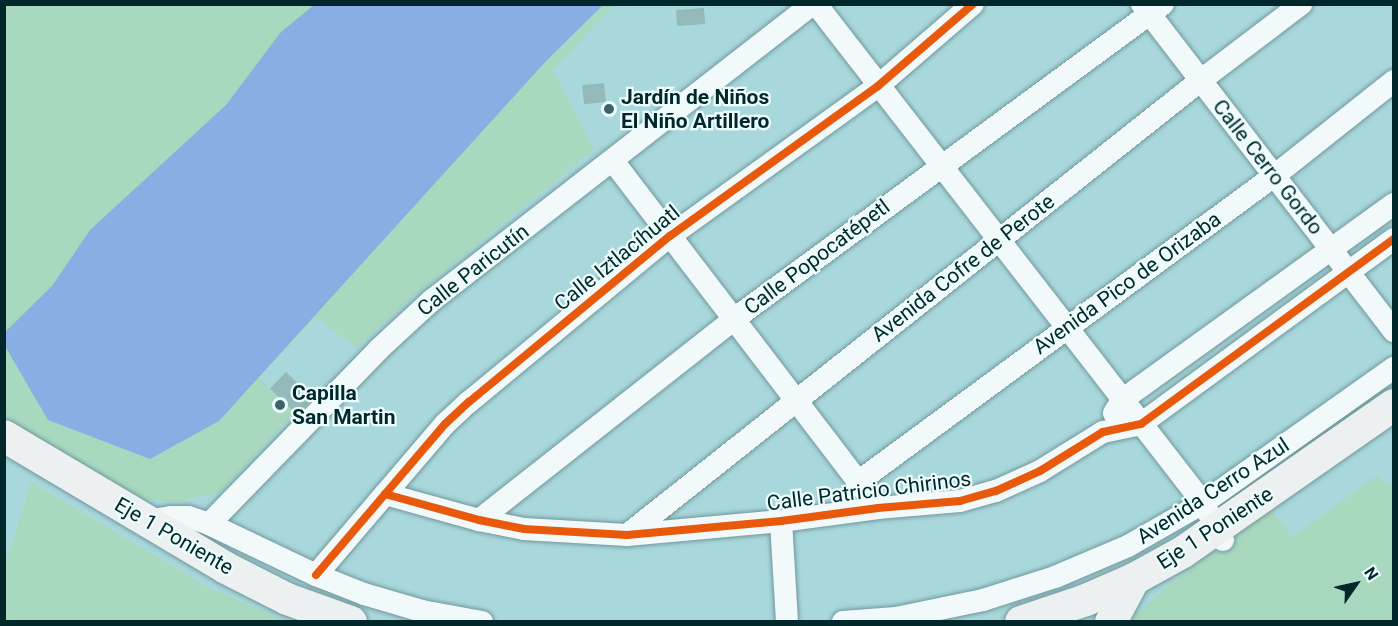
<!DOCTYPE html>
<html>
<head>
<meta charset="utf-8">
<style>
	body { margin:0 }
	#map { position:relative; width:1398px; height:626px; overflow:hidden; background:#a9d8dc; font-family:Roboto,sans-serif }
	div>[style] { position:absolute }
	.green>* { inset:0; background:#a8d9bf }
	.water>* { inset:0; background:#88aee3 }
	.building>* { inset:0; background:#94b9b9; transform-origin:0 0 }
	.roads { filter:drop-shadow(0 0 2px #71989c) drop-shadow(0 0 2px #71989c) }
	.street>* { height:22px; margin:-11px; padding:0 11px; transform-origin:11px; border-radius:11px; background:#f2f9fa }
	.secondary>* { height:32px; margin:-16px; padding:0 16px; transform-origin:16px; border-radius:16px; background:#ecf0f0 }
	.cycleway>* { height:8px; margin:-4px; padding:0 4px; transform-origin:4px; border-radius:4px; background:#e8590c }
	.dots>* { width:16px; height:16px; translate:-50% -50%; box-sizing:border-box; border:3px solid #edfdfe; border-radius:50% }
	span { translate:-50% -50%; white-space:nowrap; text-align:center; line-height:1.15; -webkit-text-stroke:4.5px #edfdfe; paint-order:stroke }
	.poi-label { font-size:21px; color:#01272b; font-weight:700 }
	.left { translate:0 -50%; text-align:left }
	.street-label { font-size:21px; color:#01272b }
	.frame { position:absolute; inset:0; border:6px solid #01272b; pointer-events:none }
	.north { position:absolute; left:1326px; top:554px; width:60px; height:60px; -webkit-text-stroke:4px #edfdfe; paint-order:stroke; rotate:56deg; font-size:16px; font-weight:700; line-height:24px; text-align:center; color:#01272b }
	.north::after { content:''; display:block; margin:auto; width:21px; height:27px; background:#01272b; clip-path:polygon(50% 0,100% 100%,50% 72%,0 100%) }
</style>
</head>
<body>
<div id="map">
	<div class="green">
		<i style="clip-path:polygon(5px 5px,614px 5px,553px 70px,594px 149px,412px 297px,357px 348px,316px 317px,259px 378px,296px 411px,221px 492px,176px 502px,138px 498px,5px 418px)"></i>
		<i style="clip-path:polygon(1377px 475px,1386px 485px,1393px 478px,1393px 621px,1127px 622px,1170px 584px,1270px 509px,1293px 537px)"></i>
		<i style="clip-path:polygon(31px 482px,210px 588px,285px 621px,5px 621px,5px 567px)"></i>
	</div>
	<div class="water">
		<i style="clip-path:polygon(314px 5px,603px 5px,547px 60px,219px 421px,150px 459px,48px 420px,5px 346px,5px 332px,52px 286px,90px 230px,226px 105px,281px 32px)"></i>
	</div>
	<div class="building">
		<i style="left:704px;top:8px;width:16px;height:28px;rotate:86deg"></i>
		<i style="left:604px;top:83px;width:19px;height:22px;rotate:84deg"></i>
		<i style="left:286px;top:372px;width:37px;height:23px;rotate:44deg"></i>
	</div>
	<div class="roads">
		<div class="street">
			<i style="left:816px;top:4px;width:631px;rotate:52.2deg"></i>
			<i style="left:1203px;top:503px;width:42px;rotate:61.6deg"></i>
			<i style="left:1142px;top:4px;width:413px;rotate:52.4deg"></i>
			<i style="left:613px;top:161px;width:418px;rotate:52.6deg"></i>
			<i style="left:1114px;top:413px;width:15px;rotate:-58deg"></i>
			<i style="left:1122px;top:400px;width:335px;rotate:-35.8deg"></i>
			<i style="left:858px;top:482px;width:516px;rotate:-36.34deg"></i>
			<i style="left:1274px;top:176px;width:153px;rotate:-38.4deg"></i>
			<i style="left:385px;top:494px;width:98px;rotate:15.5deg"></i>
			<i style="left:479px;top:520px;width:46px;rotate:11.3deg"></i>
			<i style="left:524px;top:529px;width:103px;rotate:3.3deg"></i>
			<i style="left:627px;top:535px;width:155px;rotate:-5.2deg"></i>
			<i style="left:781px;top:521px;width:98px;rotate:-7.6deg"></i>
			<i style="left:878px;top:508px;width:82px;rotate:-4.9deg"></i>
			<i style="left:960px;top:501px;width:37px;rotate:-16deg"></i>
			<i style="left:996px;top:491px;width:48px;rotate:-24.4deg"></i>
			<i style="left:1040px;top:471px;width:74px;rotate:-31.8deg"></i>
			<i style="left:1103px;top:432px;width:39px;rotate:-12deg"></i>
			<i style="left:1141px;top:424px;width:313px;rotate:-36.2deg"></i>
			<i style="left:479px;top:520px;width:325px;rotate:-38.2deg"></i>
			<i style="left:734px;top:319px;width:532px;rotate:-36.29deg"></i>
			<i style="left:146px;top:521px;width:25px;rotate:-9deg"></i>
			<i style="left:171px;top:517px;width:17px"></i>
			<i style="left:188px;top:517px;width:22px;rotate:18deg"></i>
			<i style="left:209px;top:524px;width:244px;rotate:-45.8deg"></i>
			<i style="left:379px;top:349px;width:71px;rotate:-42.7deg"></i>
			<i style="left:431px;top:301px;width:483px;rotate:-37.9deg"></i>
			<i style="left:781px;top:521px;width:101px;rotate:86.6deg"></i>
			<i style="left:209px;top:524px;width:119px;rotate:25.5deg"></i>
			<i style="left:316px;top:575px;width:52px;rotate:21.6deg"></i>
			<i style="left:364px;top:594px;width:60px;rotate:16.3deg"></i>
			<i style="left:422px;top:611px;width:61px;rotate:10.4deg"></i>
			<i style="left:627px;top:535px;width:732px;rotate:-38.4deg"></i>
			<i style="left:1201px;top:80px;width:126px;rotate:-37.2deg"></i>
			<i style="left:316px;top:575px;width:199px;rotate:-49.5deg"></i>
			<i style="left:445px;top:424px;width:33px;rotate:-43deg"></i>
			<i style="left:469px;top:402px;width:261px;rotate:-39.6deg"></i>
			<i style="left:670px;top:236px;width:256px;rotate:-35.8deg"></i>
			<i style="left:878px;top:86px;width:125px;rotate:-40.8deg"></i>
			<i style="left:843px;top:622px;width:53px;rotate:-4.3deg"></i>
			<i style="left:896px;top:618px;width:89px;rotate:-11.7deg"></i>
			<i style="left:983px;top:600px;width:76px;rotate:-17.7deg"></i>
			<i style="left:1055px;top:577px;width:79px;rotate:-23deg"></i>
			<i style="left:1128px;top:546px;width:86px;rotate:-29.8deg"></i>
			<i style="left:1203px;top:503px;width:234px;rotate:-35.3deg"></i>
		</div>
		<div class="secondary">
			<i style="left:4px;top:436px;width:258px;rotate:30.7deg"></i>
			<i style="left:226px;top:568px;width:68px;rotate:26.9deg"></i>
			<i style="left:287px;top:599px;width:68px;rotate:19.8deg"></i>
			<i style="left:1021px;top:622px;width:69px;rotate:-18.7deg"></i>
			<i style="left:1086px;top:600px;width:52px;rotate:-23.6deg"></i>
			<i style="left:1134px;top:579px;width:56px;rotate:-28.9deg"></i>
			<i style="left:1183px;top:552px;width:257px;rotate:-34.9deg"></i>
			<i style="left:1111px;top:622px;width:49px;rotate:-61.9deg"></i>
		</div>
	</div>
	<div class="cycleway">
		<i style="left:385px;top:494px;width:98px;rotate:15.5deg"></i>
		<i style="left:479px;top:520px;width:46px;rotate:11.3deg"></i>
		<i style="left:524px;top:529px;width:103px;rotate:3.3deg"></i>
		<i style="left:627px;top:535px;width:155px;rotate:-5.2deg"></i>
		<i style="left:781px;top:521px;width:98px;rotate:-7.6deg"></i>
		<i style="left:878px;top:508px;width:82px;rotate:-4.9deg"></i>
		<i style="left:960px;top:501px;width:37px;rotate:-16deg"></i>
		<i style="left:996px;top:491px;width:48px;rotate:-24.4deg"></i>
		<i style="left:1040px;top:471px;width:74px;rotate:-31.8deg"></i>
		<i style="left:1103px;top:432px;width:39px;rotate:-12deg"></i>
		<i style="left:1141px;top:424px;width:313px;rotate:-36.2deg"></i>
		<i style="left:316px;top:575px;width:199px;rotate:-49.5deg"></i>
		<i style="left:445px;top:424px;width:33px;rotate:-43deg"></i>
		<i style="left:469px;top:402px;width:261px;rotate:-39.6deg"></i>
		<i style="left:670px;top:236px;width:256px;rotate:-35.8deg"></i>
		<i style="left:878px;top:86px;width:125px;rotate:-40.8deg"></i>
	</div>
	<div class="dots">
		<i style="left:609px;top:109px;background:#3c6569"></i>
		<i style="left:280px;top:405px;background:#3c6569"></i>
	</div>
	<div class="poi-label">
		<span class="left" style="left:621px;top:109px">Jardín de Niños<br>El Niño Artillero</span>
		<span class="left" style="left:292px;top:405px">Capilla<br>San Martin</span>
	</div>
	<div class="street-label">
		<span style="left:1268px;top:167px;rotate:52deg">Calle Cerro Gordo</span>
		<span style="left:817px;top:257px;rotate:-37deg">Calle Popocatépetl</span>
		<span style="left:617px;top:258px;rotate:-39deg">Calle Iztlacíhuatl</span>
		<span style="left:963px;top:268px;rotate:-38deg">Avenida Cofre de Perote</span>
		<span style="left:473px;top:270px;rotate:-38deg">Calle Paricutín</span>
		<span style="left:1127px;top:283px;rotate:-36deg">Avenida Pico de Orizaba</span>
		<span style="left:869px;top:491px;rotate:-7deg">Calle Patricio Chirinos</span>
		<span style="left:1213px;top:491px;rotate:-33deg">Avenida Cerro Azul</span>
		<span style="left:1215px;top:528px;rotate:-33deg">Eje 1 Poniente</span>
		<span style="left:174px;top:536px;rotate:30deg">Eje 1 Poniente</span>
	</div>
	<div class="frame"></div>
	<div class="north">N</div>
</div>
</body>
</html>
